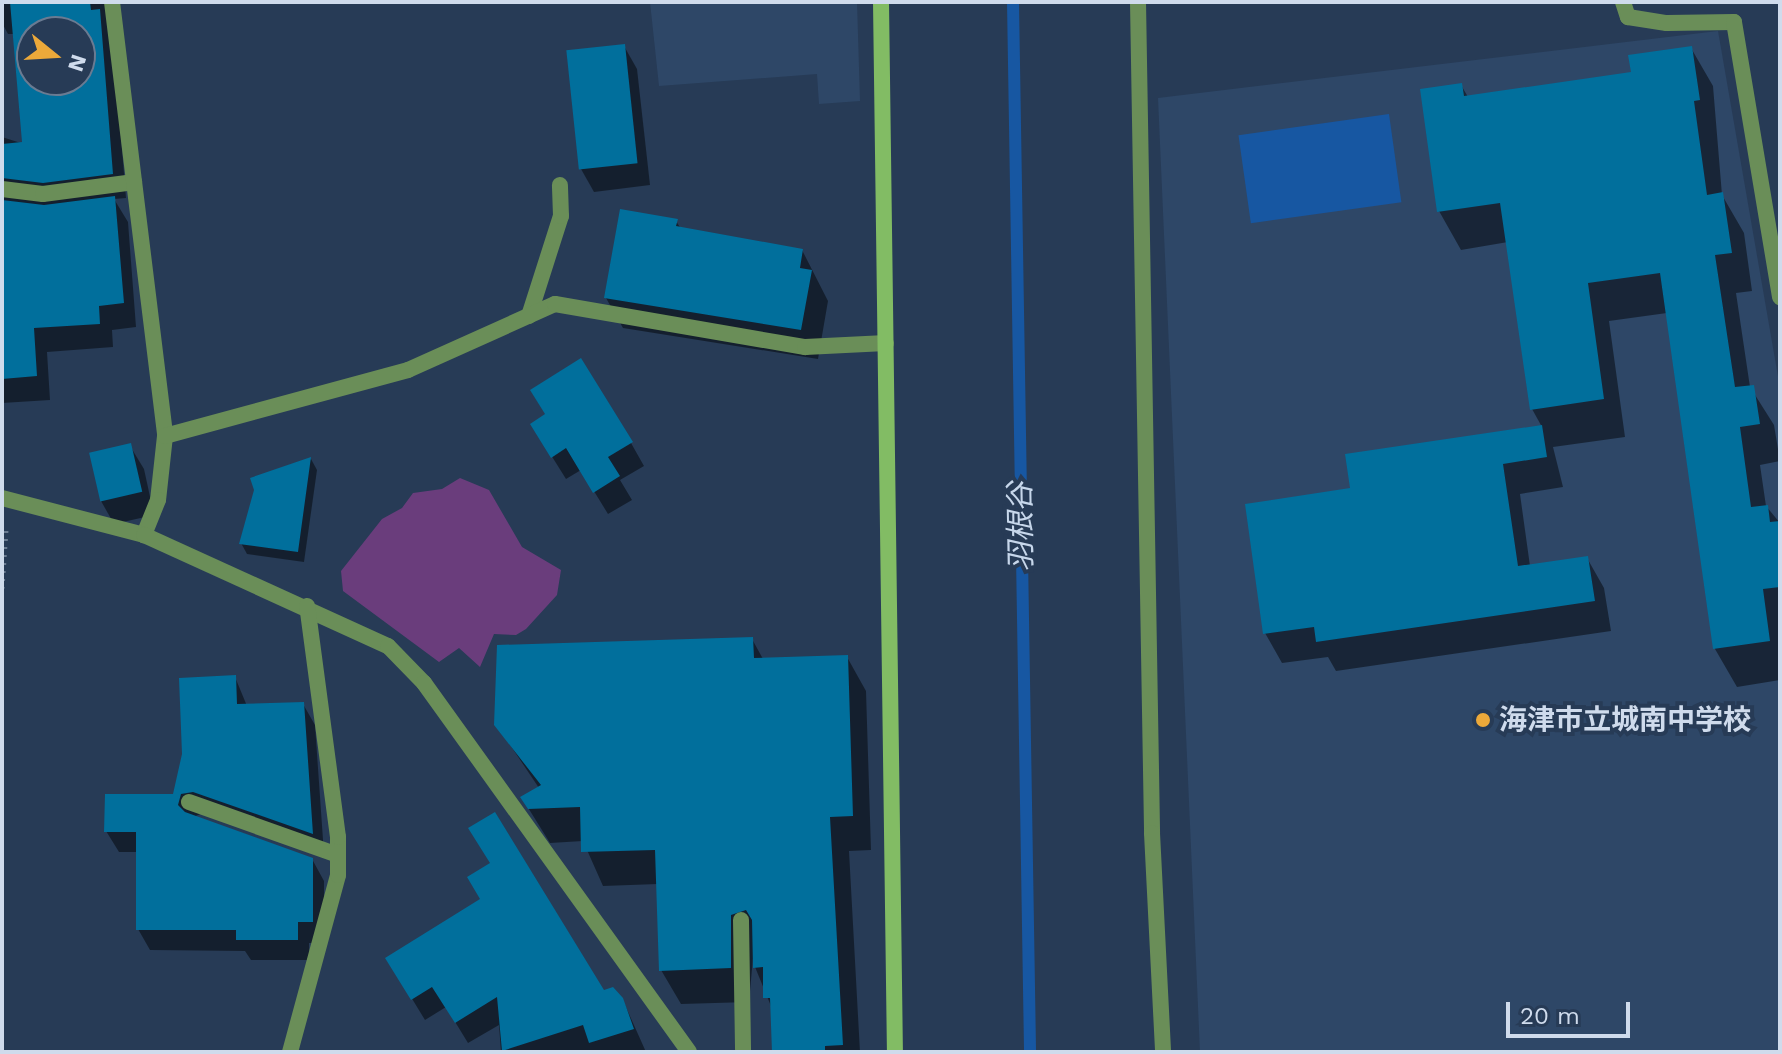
<!DOCTYPE html>
<html>
<head>
<meta charset="utf-8">
<style>
	body { margin:0 }
	#map { position:relative; width:1782px; height:1054px; overflow:hidden; background:#273b56; font-family:"Work Sans","Noto Sans JP",sans-serif }
	div>[style] { position:absolute }
	.built>* { inset:0; background:#2e4767 }
	.green>* { inset:0; background:#6a3d7c }
	.water>* { inset:0; background:#1757a2; transform-origin:0 0 }
	.shadow>* { inset:0; background:#0007 }
	.stream>* { height:12px; margin:-6px; padding:0 6px; transform-origin:6px; border-radius:6px; background:#1757a2 }
	.building>* { inset:0; background:#016f9c; transform-origin:0 0 }
	.path>* { height:5px; margin-top:-2.5px; transform-origin:0; background:repeating-linear-gradient(90deg,#6b7c92 0 2px,transparent 0 8px) }
	.lane>* { height:16px; margin:-8px; padding:0 8px; transform-origin:8px; border-radius:8px; background:#6a8e58 }
	.street>* { height:16px; margin:-8px; padding:0 8px; transform-origin:8px; border-radius:8px; background:#6a8e58 }
	.secondary>* { height:16px; margin:-8px; padding:0 8px; transform-origin:8px; border-radius:8px; background:#82bc64 }
	.dots>* { width:22px; height:22px; translate:-50% -50%; box-sizing:border-box; border:4px solid #273b56; border-radius:50% }
	span { translate:-50% -50%; white-space:nowrap; text-align:center; line-height:1.15; -webkit-text-stroke:8px #273b56; paint-order:stroke }
	.poi-label { font-size:28px; color:#cfdbec; font-weight:700 }
	.left { translate:0 -50%; text-align:left }
	.water-label { font-size:30px; color:#c7d7eb; font-style:italic }
	.frame { position:absolute; inset:0; border:4px solid #cfdbec; pointer-events:none }
	.north { position:absolute; left:16px; top:16px; width:80px; height:80px; box-sizing:border-box; background:#273b56; border:2px solid #6a7b92; border-radius:50%; rotate:108deg; font-size:22px; font-weight:700; line-height:32px; text-align:center; color:#cfdbec }
	.north::after { content:''; display:block; margin:auto; width:28px; height:36px; background:#eca93a; clip-path:polygon(50% 0,100% 100%,50% 72%,0 100%) }
	.scale { position:absolute; left:1506px; top:1002px; width:124px; height:36px; box-sizing:border-box; border:4px solid #cfdbec; border-top:0; padding-left:10px; font-size:24px; line-height:28px; white-space:nowrap; color:#cfdbec; -webkit-text-stroke:6px #273b56; paint-order:stroke }
</style>
</head>
<body>
<div id="map">
	<div class="built">
		<i style="clip-path:polygon(650px 2px,857px 2px,860px 101px,819px 104px,817px 74px,659px 86px)"></i>
		<i style="clip-path:polygon(1718px 31px,1780px 388px,1780px 1052px,1200px 1052px,1158px 98px)"></i>
	</div>
	<div class="green">
		<i style="clip-path:polygon(460px 478px,489px 490px,522px 547px,561px 570px,557px 595px,526px 629px,516px 635px,494px 634px,480px 667px,459px 648px,439px 662px,343px 591px,341px 571px,382px 519px,402px 508px,413px 493px,442px 489px)"></i>
	</div>
	<div class="water">
		<i style="left:1389px;top:114px;width:89px;height:152px;rotate:82deg"></i>
	</div>
	<div class="shadow">
		<i style="clip-path:polygon(evenodd,2px 2px,110px 2px,126px 198px,114px 199px,128px 222px,136px 327px,112px 330px,113px 347px,47px 352px,50px 400px,2px 403px,2px 137px,24px 144px,14px 34px,8px 34px,2px 23px,2px 2px,32px 32px,80px 32px,80px 80px,32px 80px,32px 32px)"></i>
		<i style="clip-path:polygon(624px 46px,637px 69px,650px 185px,594px 192px,581px 169px)"></i>
		<i style="clip-path:polygon(1691px 48px,1713px 86px,1722px 195px,1744px 233px,1752px 291px,1736px 293px,1750px 387px,1774px 425px,1780px 461px,1760px 465px,1766px 506px,1780px 523px,1780px 680px,1737px 687px,1715px 649px,1667px 313px,1609px 321px,1625px 437px,1553px 447px,1563px 487px,1520px 494px,1530px 566px,1587px 558px,1604px 588px,1611px 631px,1336px 671px,1328px 657px,1282px 663px,1265px 633px,1352px 490px,1542px 427px,1532px 409px,1508px 242px,1461px 250px,1439px 211px,1461px 85px,1468px 97px,1633px 74px)"></i>
		<i style="clip-path:polygon(676px 221px,681px 229px,802px 250px,828px 301px,818px 359px,623px 328px,606px 298px)"></i>
		<i style="clip-path:polygon(631px 443px,644px 466px,620px 480px,632px 500px,608px 514px,581px 470px,566px 479px,546px 447px)"></i>
		<i style="clip-path:polygon(130px 446px,144px 469px,154px 515px,114px 524px,101px 501px)"></i>
		<i style="clip-path:polygon(311px 459px,317px 470px,304px 562px,247px 554px,241px 543px)"></i>
		<i style="clip-path:polygon(752px 639px,763px 659px,847px 657px,866px 691px,871px 850px,849px 851px,860px 1052px,774px 1052px,773px 1011px,755px 967px,754px 947px,749px 1002px,681px 1004px,661px 970px,658px 884px,603px 886px,583px 841px,550px 843px,522px 798px,539px 788px,496px 724px)"></i>
		<i style="clip-path:polygon(235px 677px,247px 706px,303px 704px,315px 725px,324px 854px,206px 812px,193px 817px,312px 859px,324px 881px,324px 943px,309px 943px,309px 960px,251px 960px,245px 951px,150px 950px,138px 929px,138px 852px,119px 852px,106px 831px,175px 796px)"></i>
		<i style="clip-path:polygon(400px 979px,603px 992px,625px 1005px,646px 1052px,501px 1052px,499px 1025px,468px 1043px,446px 1007px,425px 1020px)"></i>
	</div>
	<div class="stream">
		<i style="left:1013px;top:2px;width:1050px;rotate:89.07deg"></i>
	</div>
	<div class="building">
		<i style="clip-path:polygon(evenodd,10px 2px,90px 2px,91px 10px,100px 9px,113px 174px,43px 183px,2px 178px,2px 144px,22px 142px,10px 2px,32px 32px,80px 32px,80px 80px,32px 80px,32px 32px)"></i>
		<i style="left:625px;top:44px;width:120px;height:59px;rotate:84deg"></i>
		<i style="clip-path:polygon(1692px 46px,1700px 100px,1694px 101px,1707px 195px,1723px 192px,1732px 253px,1715px 255px,1735px 387px,1754px 385px,1760px 424px,1740px 427px,1751px 507px,1768px 505px,1770px 522px,1780px 521px,1780px 587px,1763px 589px,1770px 641px,1713px 649px,1660px 273px,1588px 283px,1604px 399px,1530px 410px,1500px 203px,1437px 212px,1420px 89px,1462px 83px,1464px 96px,1631px 72px,1628px 55px)"></i>
		<i style="clip-path:polygon(115px 196px,124px 303px,99px 306px,100px 324px,34px 328px,37px 376px,2px 379px,2px 200px,44px 205px)"></i>
		<i style="clip-path:polygon(620px 209px,678px 219px,676px 226px,803px 249px,800px 268px,812px 270px,801px 330px,604px 298px)"></i>
		<i style="clip-path:polygon(581px 358px,633px 442px,608px 457px,620px 476px,593px 493px,566px 448px,551px 458px,530px 424px,545px 414px,530px 390px)"></i>
		<i style="clip-path:polygon(1542px 425px,1547px 457px,1503px 464px,1518px 566px,1588px 556px,1595px 601px,1316px 642px,1314px 627px,1263px 634px,1245px 504px,1350px 488px,1345px 454px)"></i>
		<i style="left:131px;top:443px;width:50px;height:43px;rotate:77deg"></i>
		<i style="clip-path:polygon(311px 457px,298px 552px,239px 544px,254px 490px,250px 478px)"></i>
		<i style="clip-path:polygon(753px 637px,754px 658px,848px 655px,853px 816px,830px 817px,843px 1045px,825px 1046px,825px 1052px,772px 1052px,770px 998px,763px 998px,763px 967px,753px 968px,752px 920px,746px 910px,731px 915px,731px 968px,659px 971px,655px 850px,581px 852px,580px 807px,528px 809px,520px 797px,541px 785px,494px 725px,497px 645px)"></i>
		<i style="clip-path:polygon(236px 675px,237px 704px,304px 702px,313px 834px,193px 792px,181px 794px,178px 805px,185px 812px,313px 858px,313px 922px,298px 922px,298px 940px,236px 940px,236px 930px,136px 930px,136px 832px,104px 832px,105px 794px,173px 794px,182px 754px,179px 678px)"></i>
		<i style="clip-path:polygon(495px 812px,604px 990px,613px 987px,623px 998px,634px 1029px,589px 1043px,583px 1025px,502px 1051px,497px 997px,455px 1023px,432px 987px,411px 1000px,385px 958px,480px 899px,467px 877px,490px 863px,468px 828px)"></i>
	</div>
	<div class="path">
		<i style="left:2px;top:588px;width:59px;rotate:-86.1deg"></i>
	</div>
	<div class="lane">
		<i style="left:2px;top:189px;width:41px;rotate:7deg"></i>
		<i style="left:43px;top:194px;width:92px;rotate:-7.5deg"></i>
		<i style="left:529px;top:316px;width:105px;rotate:-72.3deg"></i>
		<i style="left:561px;top:216px;width:31px;rotate:-92deg"></i>
		<i style="left:189px;top:802px;width:158px;rotate:19.6deg"></i>
		<i style="left:741px;top:920px;width:132px;rotate:89.1deg"></i>
	</div>
	<div class="street">
		<i style="left:112px;top:2px;width:437px;rotate:83deg"></i>
		<i style="left:165px;top:436px;width:64px;rotate:96.2deg"></i>
		<i style="left:158px;top:500px;width:38px;rotate:112deg"></i>
		<i style="left:1138px;top:2px;width:831px;rotate:89.03deg"></i>
		<i style="left:1152px;top:833px;width:219px;rotate:87.1deg"></i>
		<i style="left:1623px;top:2px;width:16px;rotate:72deg"></i>
		<i style="left:1628px;top:17px;width:39px;rotate:9deg"></i>
		<i style="left:1667px;top:23px;width:67px;rotate:-0.9deg"></i>
		<i style="left:1734px;top:22px;width:279px;rotate:80.5deg"></i>
		<i style="left:165px;top:436px;width:252px;rotate:-15.2deg"></i>
		<i style="left:408px;top:370px;width:161px;rotate:-24.2deg"></i>
		<i style="left:555px;top:304px;width:254px;rotate:9.8deg"></i>
		<i style="left:805px;top:347px;width:81px;rotate:-2.8deg"></i>
		<i style="left:2px;top:498px;width:147px;rotate:14.6deg"></i>
		<i style="left:144px;top:535px;width:268px;rotate:24.5deg"></i>
		<i style="left:388px;top:646px;width:52px;rotate:45.8deg"></i>
		<i style="left:424px;top:683px;width:454px;rotate:54.3deg"></i>
		<i style="left:290px;top:1052px;width:183px;rotate:-74.8deg"></i>
		<i style="left:338px;top:875px;width:38px;rotate:-90deg"></i>
		<i style="left:338px;top:837px;width:233px;rotate:-97.6deg"></i>
	</div>
	<div class="secondary">
		<i style="left:881px;top:2px;width:1050px;rotate:89.24deg"></i>
	</div>
	<div class="dots">
		<i style="left:1483px;top:720px;background:#eca93a"></i>
	</div>
	<div class="poi-label">
		<span class="left" style="left:1499px;top:720px">海津市立城南中学校</span>
	</div>
	<div class="water-label">
		<span style="left:1021px;top:527px;rotate:-91deg">羽根谷</span>
	</div>
	<div class="frame"></div>
	<div class="north">N</div>
	<div class="scale">20 m</div>
</div>
</body>
</html>
